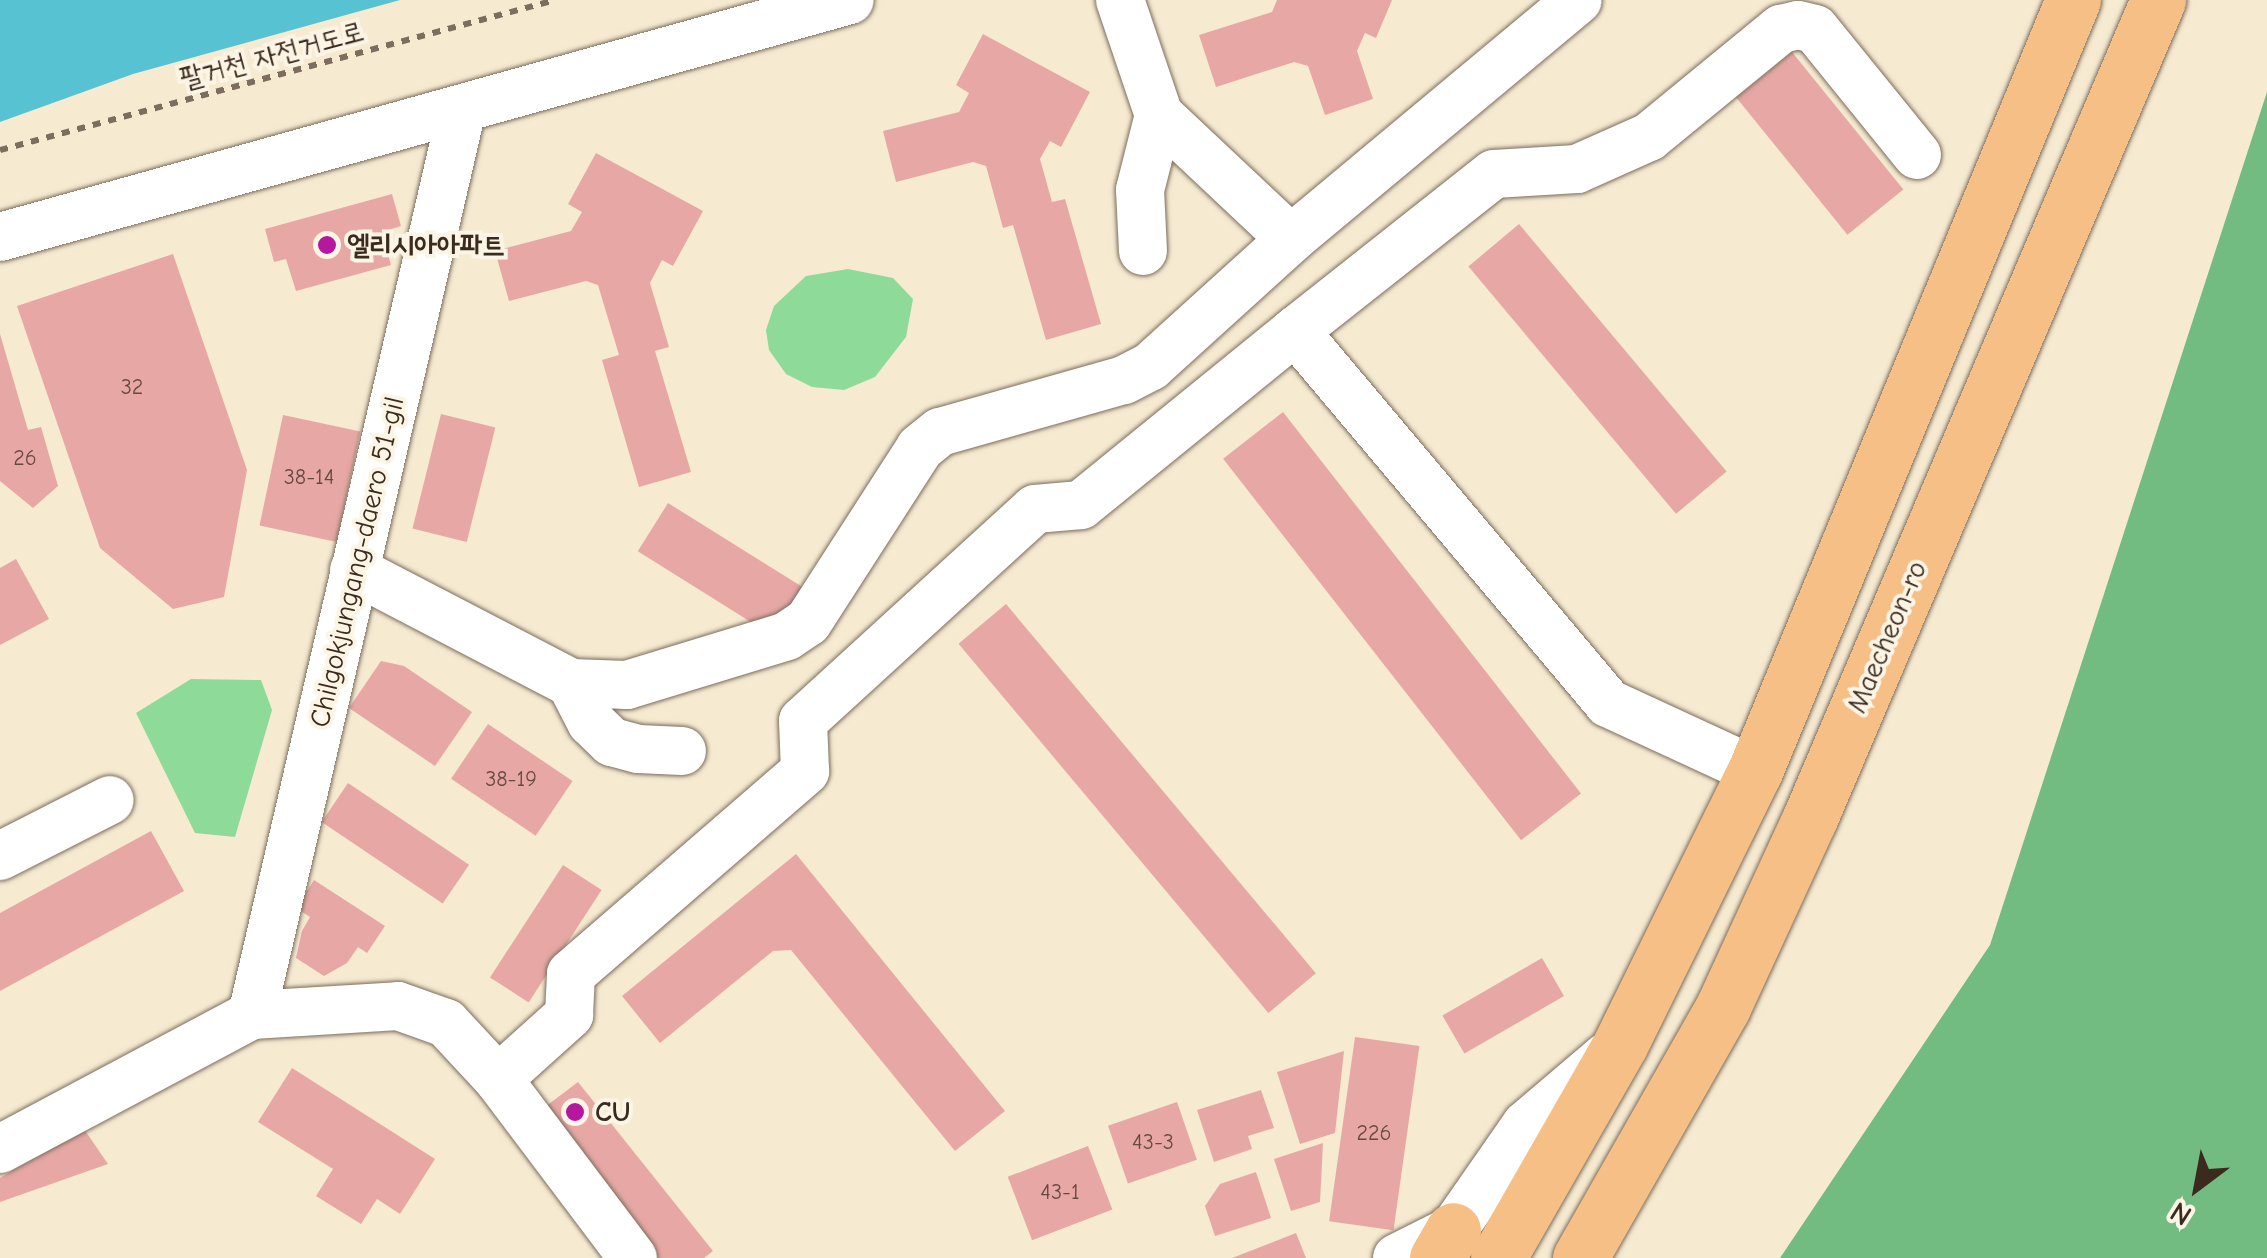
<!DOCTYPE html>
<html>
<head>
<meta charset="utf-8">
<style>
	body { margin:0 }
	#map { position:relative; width:2267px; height:1258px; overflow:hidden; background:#f6ead1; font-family:"Comic Neue","Poor Story",sans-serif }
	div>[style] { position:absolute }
	.green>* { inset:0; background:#8edb99 }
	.forest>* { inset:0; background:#72bb81 }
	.water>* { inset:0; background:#57c2d1 }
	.building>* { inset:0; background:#e7a8a5; transform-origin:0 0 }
	.path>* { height:6px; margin-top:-3px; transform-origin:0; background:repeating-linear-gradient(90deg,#7c6d5d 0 8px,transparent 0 16px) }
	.roads { filter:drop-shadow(0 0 2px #7c6d5d) drop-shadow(0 0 2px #7c6d5d) }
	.minor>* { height:48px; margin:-24px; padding:0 24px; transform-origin:24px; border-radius:24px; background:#fff }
	.major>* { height:55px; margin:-27.5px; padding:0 27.5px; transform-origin:27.5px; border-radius:27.5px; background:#f5bf86 }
	.dots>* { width:28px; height:28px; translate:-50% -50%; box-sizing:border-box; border:5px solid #fcf5e5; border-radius:50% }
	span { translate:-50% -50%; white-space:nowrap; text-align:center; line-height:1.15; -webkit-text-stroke:8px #fcf5e5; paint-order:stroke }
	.number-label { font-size:22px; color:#664a40 }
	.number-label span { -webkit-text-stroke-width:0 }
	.street-label { font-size:28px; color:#3b2a1e }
	.poi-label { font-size:28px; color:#3b2a1e; font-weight:700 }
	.left { translate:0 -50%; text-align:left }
	.north { position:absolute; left:2147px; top:1138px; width:100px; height:100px; -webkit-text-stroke:8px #fcf5e5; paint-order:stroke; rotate:212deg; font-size:28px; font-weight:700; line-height:40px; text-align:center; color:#3b2a1e }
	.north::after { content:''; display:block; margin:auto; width:35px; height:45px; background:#3b2a1e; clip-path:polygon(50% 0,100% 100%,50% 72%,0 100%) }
</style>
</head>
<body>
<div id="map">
	<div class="green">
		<i style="clip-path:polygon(848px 269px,893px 278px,913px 299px,906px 337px,875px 377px,844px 390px,812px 387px,786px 374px,769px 350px,766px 330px,774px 306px,806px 276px)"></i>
		<i style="clip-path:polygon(191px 679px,261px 680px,272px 710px,235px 837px,195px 833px,136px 713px)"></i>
	</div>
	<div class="forest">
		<i style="clip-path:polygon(2267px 92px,2267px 1258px,1780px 1258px,1990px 945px)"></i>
	</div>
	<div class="water">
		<i style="clip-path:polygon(0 0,400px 0,133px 74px,0 122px)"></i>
	</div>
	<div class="building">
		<i style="clip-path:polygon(1277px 0,1392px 0,1376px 38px,1365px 33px,1357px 51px,1373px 99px,1325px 115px,1308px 66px,1294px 62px,1216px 87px,1199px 35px,1272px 12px)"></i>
		<i style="clip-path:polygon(983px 34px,1090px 92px,1061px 147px,1050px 141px,1040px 159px,1052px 202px,1065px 199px,1101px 324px,1046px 340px,1013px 225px,1003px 228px,986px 166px,973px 162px,896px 182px,883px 131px,959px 112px,969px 93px,956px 85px)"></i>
		<i style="left:1792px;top:52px;width:177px;height:72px;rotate:51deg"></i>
		<i style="clip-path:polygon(596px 153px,703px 211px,673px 266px,662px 260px,650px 283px,669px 347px,655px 351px,691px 472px,639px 487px,602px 360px,619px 355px,598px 285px,586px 281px,509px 301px,495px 251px,571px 231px,582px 212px,568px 204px)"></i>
		<i style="clip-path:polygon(392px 194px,401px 226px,382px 232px,391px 265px,296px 291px,286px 259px,274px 262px,265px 229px)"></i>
		<i style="left:1519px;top:224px;width:323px;height:66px;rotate:50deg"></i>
		<i style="clip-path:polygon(173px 254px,247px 470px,224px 597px,173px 609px,100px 548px,17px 306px)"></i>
		<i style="clip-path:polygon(0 334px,28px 430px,41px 427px,58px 486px,33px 508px,0 481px)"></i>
		<i style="left:1283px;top:412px;width:484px;height:76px;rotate:52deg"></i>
		<i style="left:441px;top:414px;width:56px;height:118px;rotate:14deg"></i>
		<i style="left:283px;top:415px;width:79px;height:113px;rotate:12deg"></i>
		<i style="left:668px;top:503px;width:160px;height:57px;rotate:32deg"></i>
		<i style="clip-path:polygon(16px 559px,49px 619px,0 645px,0 568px)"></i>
		<i style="left:1006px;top:604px;width:482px;height:62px;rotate:50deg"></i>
		<i style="clip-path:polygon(381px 661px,404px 666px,472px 712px,435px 766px,349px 708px)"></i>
		<i style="left:488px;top:724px;width:102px;height:66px;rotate:34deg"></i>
		<i style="left:348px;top:783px;width:146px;height:47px;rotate:34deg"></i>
		<i style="clip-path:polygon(151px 831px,184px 891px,0 991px,0 913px)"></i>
		<i style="clip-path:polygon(796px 854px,1005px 1111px,955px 1151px,791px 950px,773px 951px,660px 1043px,622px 996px)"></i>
		<i style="left:563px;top:865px;width:46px;height:134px;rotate:33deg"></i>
		<i style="clip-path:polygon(314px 880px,385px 926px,367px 953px,358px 947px,347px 963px,324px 976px,296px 958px,302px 931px,310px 917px,296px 908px)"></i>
		<i style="left:1542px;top:958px;width:44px;height:115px;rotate:60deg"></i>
		<i style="left:1355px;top:1037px;width:65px;height:186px;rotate:8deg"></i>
		<i style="clip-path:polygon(1344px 1051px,1335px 1133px,1300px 1144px,1277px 1072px)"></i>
		<i style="clip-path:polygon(292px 1068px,435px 1159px,400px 1214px,377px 1199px,361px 1224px,316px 1196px,333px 1169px,258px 1122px)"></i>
		<i style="clip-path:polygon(578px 1082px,713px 1251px,704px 1258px,658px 1258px,541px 1110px)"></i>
		<i style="clip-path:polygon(1261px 1090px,1274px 1128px,1248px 1136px,1252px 1149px,1214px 1162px,1197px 1110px)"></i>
		<i style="left:1177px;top:1102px;width:61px;height:73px;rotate:71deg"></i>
		<i style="clip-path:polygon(84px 1129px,108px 1164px,0 1202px,0 1178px)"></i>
		<i style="clip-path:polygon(1323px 1143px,1320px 1202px,1291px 1211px,1274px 1159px)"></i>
		<i style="left:1088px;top:1146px;width:68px;height:86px;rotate:69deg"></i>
		<i style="clip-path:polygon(1256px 1172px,1271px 1218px,1215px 1236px,1205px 1206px,1220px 1184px)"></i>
		<i style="clip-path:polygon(1296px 1233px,1306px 1258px,1232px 1258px)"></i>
	</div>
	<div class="path">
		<i style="left:0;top:150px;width:575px;rotate:-15.12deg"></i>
	</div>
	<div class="roads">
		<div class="minor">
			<i style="left:1120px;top:0;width:121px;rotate:71.3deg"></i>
			<i style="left:1159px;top:115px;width:181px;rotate:43.2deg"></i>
			<i style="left:0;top:237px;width:882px;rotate:-15.58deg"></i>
			<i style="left:1143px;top:251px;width:61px;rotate:-92.8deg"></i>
			<i style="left:1140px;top:190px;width:77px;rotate:-75.8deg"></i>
			<i style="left:1295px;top:331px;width:253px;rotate:-38.3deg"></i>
			<i style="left:1494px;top:174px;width:83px;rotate:-3.4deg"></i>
			<i style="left:1577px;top:169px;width:79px;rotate:-24deg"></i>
			<i style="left:1649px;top:137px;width:171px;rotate:-39.3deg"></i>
			<i style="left:1781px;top:29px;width:17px;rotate:-13deg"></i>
			<i style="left:1798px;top:25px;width:17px;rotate:13deg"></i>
			<i style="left:1815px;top:29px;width:162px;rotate:51deg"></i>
			<i style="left:354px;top:570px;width:245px;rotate:27.5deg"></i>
			<i style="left:571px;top:683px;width:56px;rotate:2deg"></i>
			<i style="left:627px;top:685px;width:167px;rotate:-17deg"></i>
			<i style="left:787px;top:636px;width:25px;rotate:-34deg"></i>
			<i style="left:808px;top:622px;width:207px;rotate:-57.2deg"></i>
			<i style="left:920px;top:448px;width:26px;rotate:-39deg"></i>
			<i style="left:940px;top:432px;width:191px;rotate:-15.8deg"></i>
			<i style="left:1124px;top:380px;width:30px;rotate:-27deg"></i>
			<i style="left:1151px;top:366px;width:189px;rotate:-42.2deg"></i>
			<i style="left:1291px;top:239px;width:373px;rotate:-39.8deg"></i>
			<i style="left:571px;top:683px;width:44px;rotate:62.9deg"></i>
			<i style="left:591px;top:722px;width:29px;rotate:44deg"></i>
			<i style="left:612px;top:742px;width:27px;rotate:15deg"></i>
			<i style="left:638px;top:749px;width:44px;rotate:2.6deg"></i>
			<i style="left:0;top:856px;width:123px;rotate:-27deg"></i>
			<i style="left:252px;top:1015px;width:930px;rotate:-76.95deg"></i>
			<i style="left:498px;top:1079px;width:96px;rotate:-42deg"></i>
			<i style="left:569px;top:1015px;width:41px;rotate:-87.2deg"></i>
			<i style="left:571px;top:974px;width:310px;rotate:-40.9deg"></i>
			<i style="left:805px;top:771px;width:50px;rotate:-92.3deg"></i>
			<i style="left:803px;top:721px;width:314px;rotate:-42.4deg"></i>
			<i style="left:1035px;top:509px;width:46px;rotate:-5deg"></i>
			<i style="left:1081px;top:505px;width:276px;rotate:-39.1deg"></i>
			<i style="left:1295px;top:331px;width:486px;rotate:49.9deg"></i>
			<i style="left:1608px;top:703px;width:162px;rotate:24.8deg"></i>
			<i style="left:0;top:1149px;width:285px;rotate:-28deg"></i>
			<i style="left:252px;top:1015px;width:146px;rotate:-3.5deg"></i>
			<i style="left:398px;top:1006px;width:51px;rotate:19.5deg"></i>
			<i style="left:446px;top:1023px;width:76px;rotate:47.1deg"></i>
			<i style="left:498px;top:1079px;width:224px;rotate:53deg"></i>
			<i style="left:1397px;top:1258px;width:63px;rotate:-26.6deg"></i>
			<i style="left:1453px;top:1230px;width:128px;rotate:-55.2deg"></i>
			<i style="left:1526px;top:1125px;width:105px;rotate:-40.4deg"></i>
		</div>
		<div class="major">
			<i style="left:1437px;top:1258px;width:32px;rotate:-60deg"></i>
			<i style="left:1498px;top:1258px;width:245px;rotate:-60.2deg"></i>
			<i style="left:1620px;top:1045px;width:305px;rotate:-63.8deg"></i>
			<i style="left:1755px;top:771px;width:834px;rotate:-67.59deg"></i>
			<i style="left:1580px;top:1258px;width:289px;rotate:-60.3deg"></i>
			<i style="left:1723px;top:1007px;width:208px;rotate:-65.3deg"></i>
			<i style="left:1810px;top:818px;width:889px;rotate:-66.95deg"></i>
		</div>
	</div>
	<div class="dots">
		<i style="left:327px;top:245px;background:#b5179e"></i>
		<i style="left:575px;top:1112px;background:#b5179e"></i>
	</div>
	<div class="number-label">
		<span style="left:132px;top:388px">32</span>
		<span style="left:25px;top:459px">26</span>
		<span style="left:309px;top:478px">38-14</span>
		<span style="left:511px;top:780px">38-19</span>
		<span style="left:1374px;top:1134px">226</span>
		<span style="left:1153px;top:1143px">43-3</span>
		<span style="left:1060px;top:1193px">43-1</span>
	</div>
	<div class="street-label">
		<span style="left:272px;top:55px;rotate:-15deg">팔거천 자전거도로</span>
		<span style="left:357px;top:562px;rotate:-77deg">Chilgokjungang-daero 51-gil</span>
		<span style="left:1887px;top:637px;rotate:-67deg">Maecheon-ro</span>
	</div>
	<div class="poi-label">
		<span class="left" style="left:347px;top:245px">엘리시아아파트</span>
		<span class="left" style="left:595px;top:1112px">CU</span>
	</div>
	<div class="north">N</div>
</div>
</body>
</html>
